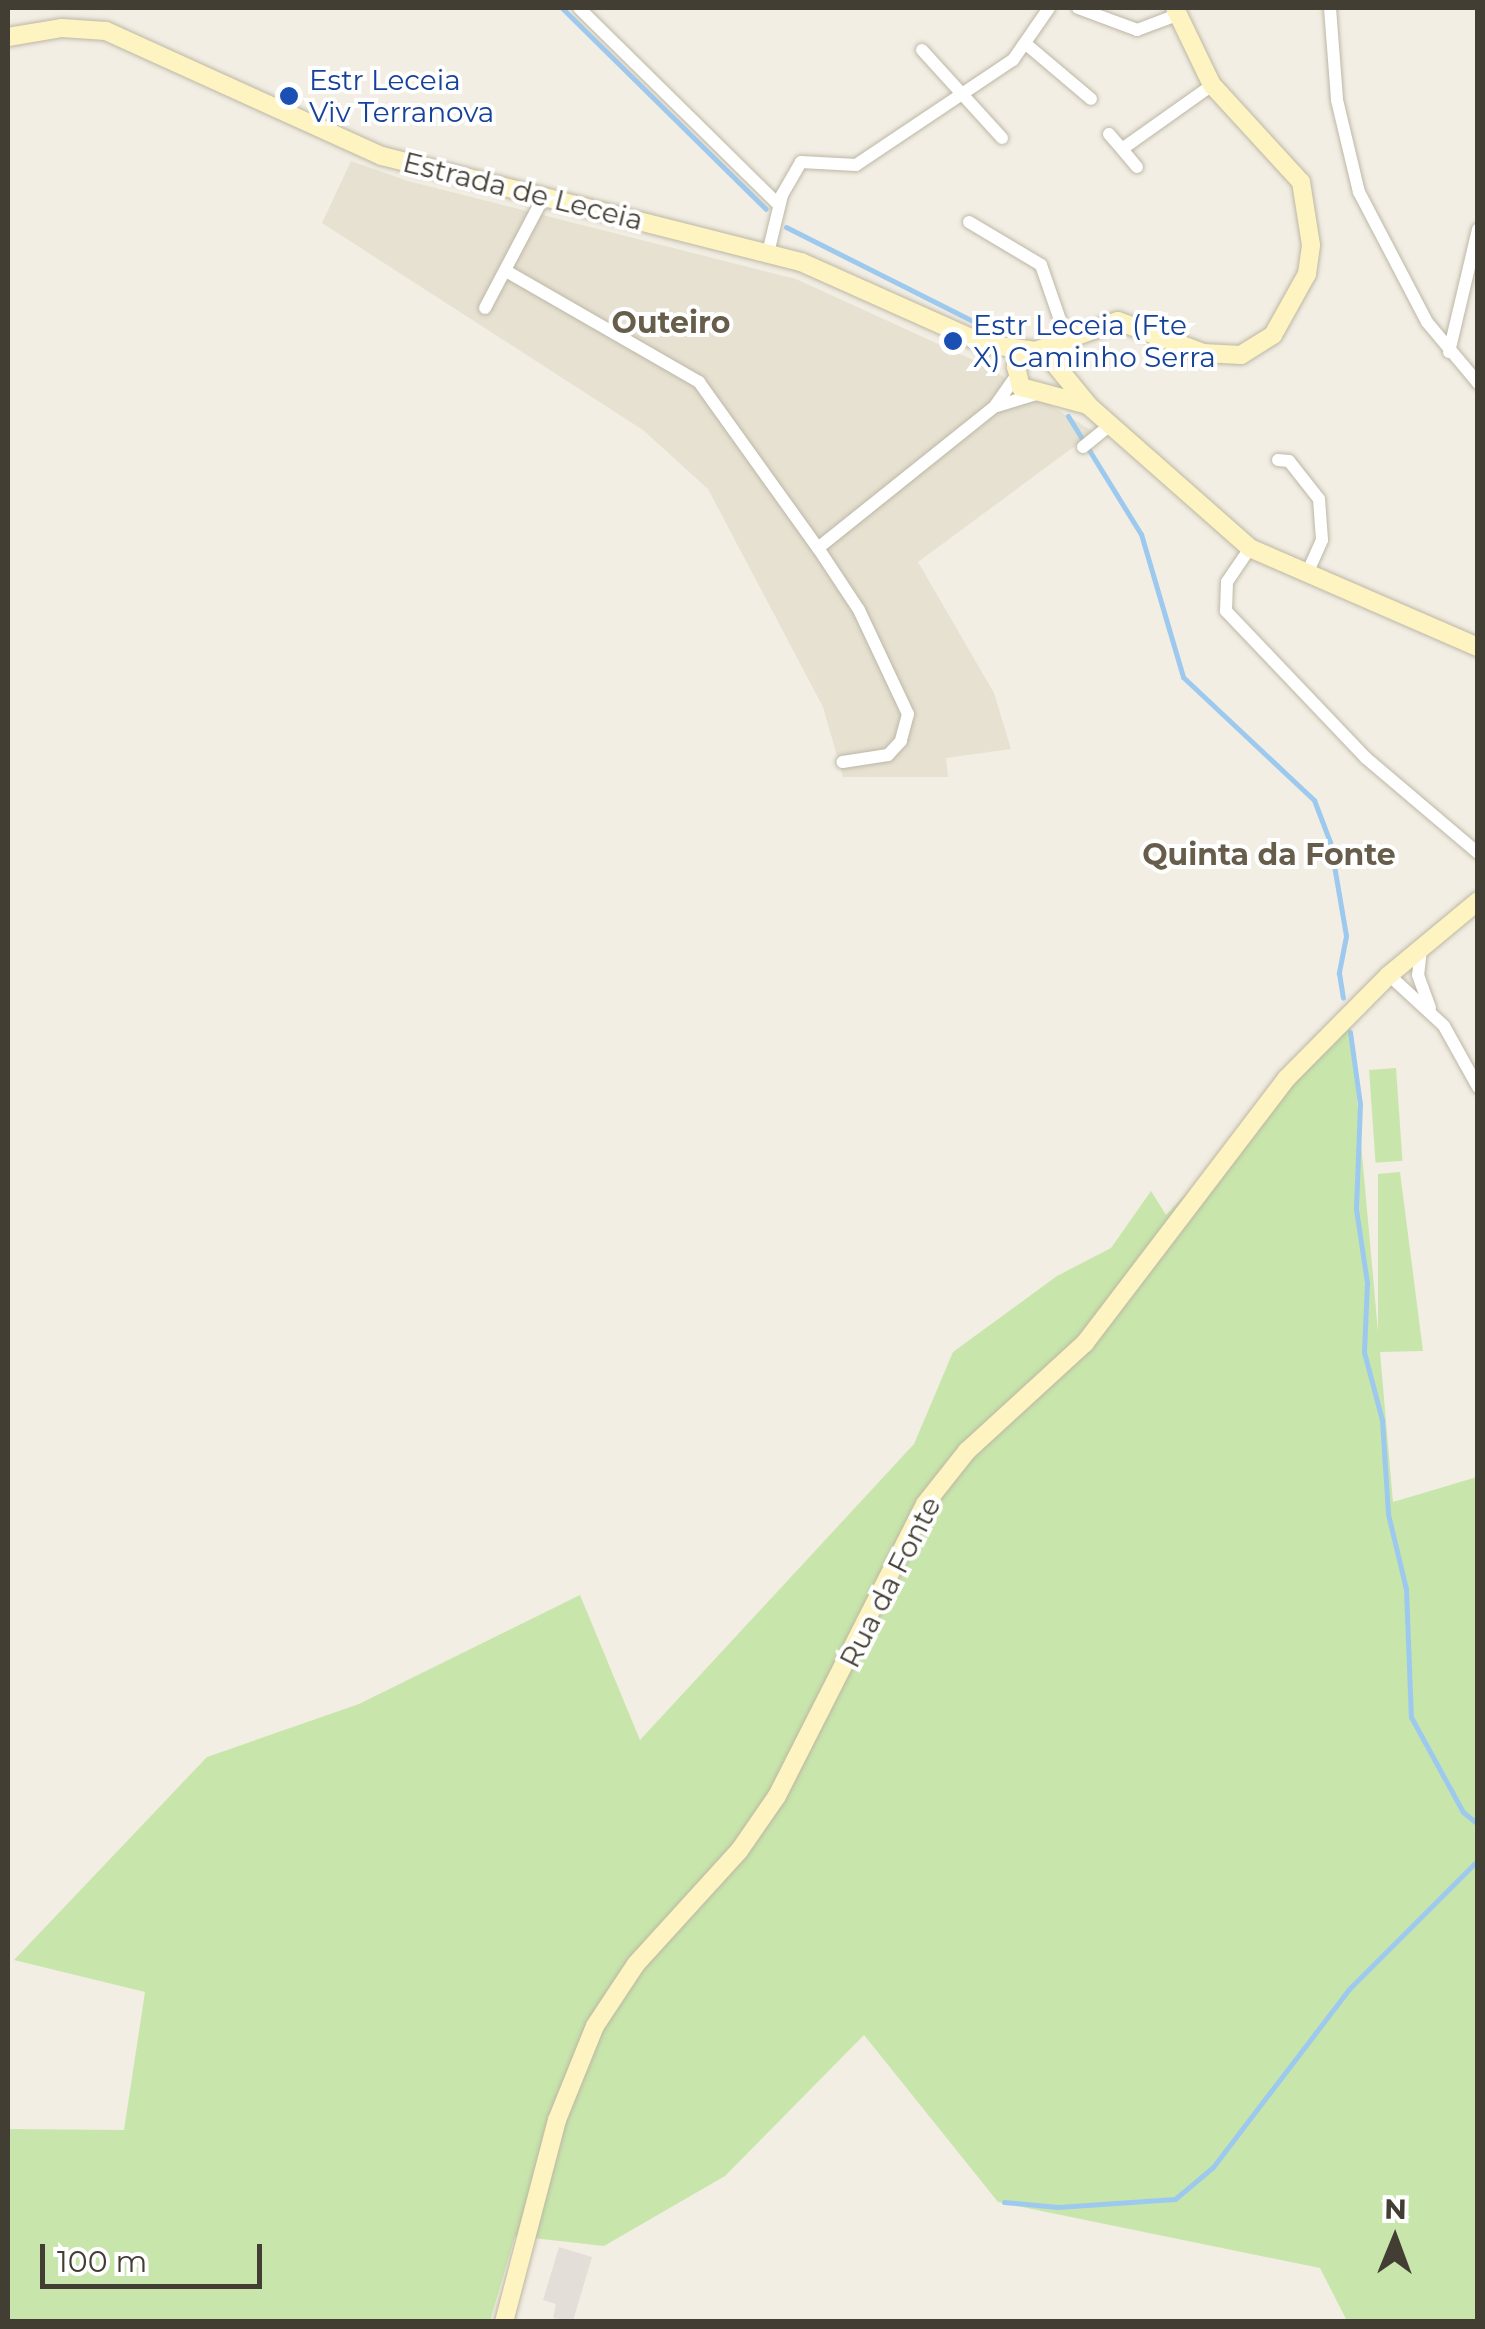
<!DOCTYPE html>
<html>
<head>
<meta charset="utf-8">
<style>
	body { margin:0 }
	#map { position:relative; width:1485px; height:2329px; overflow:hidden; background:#f2eee3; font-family:Montserrat,sans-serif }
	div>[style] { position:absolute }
	.residential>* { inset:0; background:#e6e1d1 }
	.industrial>* { inset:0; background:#e3dfd8 }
	.green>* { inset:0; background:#c8e6ab; transform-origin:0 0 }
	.stream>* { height:5px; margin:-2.5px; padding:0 2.5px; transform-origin:2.5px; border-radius:2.5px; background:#9ec9ef }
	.roads { filter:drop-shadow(0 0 2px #bdb7a6) drop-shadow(0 0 2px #bdb7a6) }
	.street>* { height:12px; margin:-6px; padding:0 6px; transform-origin:6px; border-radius:6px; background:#fff }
	.secondary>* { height:18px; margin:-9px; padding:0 9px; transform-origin:9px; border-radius:9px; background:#fef4c1 }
	.dots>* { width:28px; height:28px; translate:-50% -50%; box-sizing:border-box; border:5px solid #fff; border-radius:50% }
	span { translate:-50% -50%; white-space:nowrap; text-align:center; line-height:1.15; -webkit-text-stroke:8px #fff; paint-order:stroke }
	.transit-label { font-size:28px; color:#164399 }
	.left { translate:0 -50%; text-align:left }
	.street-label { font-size:28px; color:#433e33 }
	.neighbourhood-label { font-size:30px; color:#665d4b; font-weight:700 }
	.frame { position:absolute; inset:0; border:10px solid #433e33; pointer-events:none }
	.north { position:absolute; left:1345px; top:2189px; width:100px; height:100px; -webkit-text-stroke:8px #fff; paint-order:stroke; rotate:1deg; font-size:28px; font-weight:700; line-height:40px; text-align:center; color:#433e33 }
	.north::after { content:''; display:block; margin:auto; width:35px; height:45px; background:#433e33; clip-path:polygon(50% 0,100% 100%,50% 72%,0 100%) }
	.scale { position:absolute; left:40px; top:2244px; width:222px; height:45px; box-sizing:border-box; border:5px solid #433e33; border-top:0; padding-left:12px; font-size:30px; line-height:35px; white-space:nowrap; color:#433e33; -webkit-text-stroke:8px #fff; paint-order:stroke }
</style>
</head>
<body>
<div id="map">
	<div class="residential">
		<i style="clip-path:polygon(351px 161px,408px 181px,796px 279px,982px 364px,1094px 432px,918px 562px,994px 693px,1011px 749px,946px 758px,948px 777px,843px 777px,823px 707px,708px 489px,643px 430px,322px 223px)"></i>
	</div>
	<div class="industrial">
		<i style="clip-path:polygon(559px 2247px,592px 2257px,573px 2321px,553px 2318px,556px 2304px,543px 2300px)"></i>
	</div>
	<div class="green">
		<i style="clip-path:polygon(1350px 1020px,1378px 1332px,1378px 1174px,1400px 1172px,1423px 1351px,1380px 1352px,1393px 1502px,1477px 1477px,1477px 2321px,1347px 2321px,1320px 2268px,998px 2202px,864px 2035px,725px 2176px,604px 2246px,515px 2236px,490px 2321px,8px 2322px,8px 2129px,124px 2130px,145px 1992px,14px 1960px,207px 1757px,359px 1704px,580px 1595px,640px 1740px,914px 1444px,953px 1352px,1057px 1276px,1111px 1248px,1151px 1191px,1166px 1215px)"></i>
		<i style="left:1396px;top:1068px;width:93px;height:27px;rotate:86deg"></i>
	</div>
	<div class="stream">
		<i style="left:562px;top:8px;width:286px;rotate:44.6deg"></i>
		<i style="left:786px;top:227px;width:238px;rotate:26.7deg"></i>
		<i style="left:1068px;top:416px;width:139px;rotate:58.3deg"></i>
		<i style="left:1141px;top:534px;width:149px;rotate:73.6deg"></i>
		<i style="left:1183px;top:677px;width:180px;rotate:43.2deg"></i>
		<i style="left:1314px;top:800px;width:45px;rotate:69.1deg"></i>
		<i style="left:1330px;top:842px;width:95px;rotate:80.3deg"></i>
		<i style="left:1346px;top:936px;width:38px;rotate:101deg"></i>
		<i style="left:1339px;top:973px;width:25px;rotate:81deg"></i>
		<i style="left:1350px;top:1032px;width:73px;rotate:82.1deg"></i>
		<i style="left:1360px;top:1104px;width:105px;rotate:92.2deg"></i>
		<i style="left:1356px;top:1209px;width:75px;rotate:81.5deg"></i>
		<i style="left:1367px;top:1283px;width:69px;rotate:92.5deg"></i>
		<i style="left:1364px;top:1352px;width:70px;rotate:75.2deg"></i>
		<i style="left:1382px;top:1420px;width:94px;rotate:86.3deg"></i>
		<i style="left:1388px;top:1514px;width:77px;rotate:76.5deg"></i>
		<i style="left:1406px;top:1589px;width:128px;rotate:87.8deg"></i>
		<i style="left:1411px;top:1717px;width:108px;rotate:61.3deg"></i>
		<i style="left:1463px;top:1812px;width:19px;rotate:39deg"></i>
		<i style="left:1004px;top:2202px;width:54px;rotate:5.3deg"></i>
		<i style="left:1058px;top:2207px;width:117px;rotate:-3.9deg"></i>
		<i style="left:1175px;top:2199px;width:50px;rotate:-40.1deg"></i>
		<i style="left:1213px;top:2167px;width:224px;rotate:-52.6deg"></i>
		<i style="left:1349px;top:1989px;width:182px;rotate:-45deg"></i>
	</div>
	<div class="roads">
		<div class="street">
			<i style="left:579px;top:8px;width:281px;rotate:44.6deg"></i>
			<i style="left:1078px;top:8px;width:63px;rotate:20.4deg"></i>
			<i style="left:1137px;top:30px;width:43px;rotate:-20.6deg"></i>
			<i style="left:1330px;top:8px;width:92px;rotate:85.6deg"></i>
			<i style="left:1337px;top:100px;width:95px;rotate:76.6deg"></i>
			<i style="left:1359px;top:192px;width:147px;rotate:62.4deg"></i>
			<i style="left:1427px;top:322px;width:80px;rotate:50.1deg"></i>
			<i style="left:1026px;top:44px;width:85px;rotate:40.2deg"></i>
			<i style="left:922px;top:50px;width:119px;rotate:47.7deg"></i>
			<i style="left:1109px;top:134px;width:20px;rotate:49deg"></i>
			<i style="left:1137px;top:167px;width:23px;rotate:-130deg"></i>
			<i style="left:1122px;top:149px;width:110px;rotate:-35.4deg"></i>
			<i style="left:969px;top:222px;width:84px;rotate:30.8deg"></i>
			<i style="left:1041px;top:265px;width:86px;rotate:70.9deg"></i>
			<i style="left:768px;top:253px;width:60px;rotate:-76.4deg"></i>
			<i style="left:782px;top:195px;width:38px;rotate:-60deg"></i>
			<i style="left:801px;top:162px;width:55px;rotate:3.1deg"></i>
			<i style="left:856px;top:165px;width:189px;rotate:-33.8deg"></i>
			<i style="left:1013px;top:60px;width:63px;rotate:-55.3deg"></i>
			<i style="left:506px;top:271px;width:223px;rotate:29.9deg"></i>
			<i style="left:699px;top:382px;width:204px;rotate:54.4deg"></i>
			<i style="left:818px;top:548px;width:74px;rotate:56.5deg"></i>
			<i style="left:859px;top:610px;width:115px;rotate:64.8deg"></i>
			<i style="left:908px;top:714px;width:28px;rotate:105deg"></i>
			<i style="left:901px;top:741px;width:19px;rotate:133deg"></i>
			<i style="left:888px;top:755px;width:46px;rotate:171.2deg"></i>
			<i style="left:485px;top:308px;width:127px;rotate:-62.2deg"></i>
			<i style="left:1449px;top:352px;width:126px;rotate:-76.7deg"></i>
			<i style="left:997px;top:406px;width:41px;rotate:-17.1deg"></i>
			<i style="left:1083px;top:447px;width:36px;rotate:-39deg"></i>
			<i style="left:1278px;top:460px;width:11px;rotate:5deg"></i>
			<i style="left:1289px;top:461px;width:48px;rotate:51.7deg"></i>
			<i style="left:1319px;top:499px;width:41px;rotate:85.8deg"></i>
			<i style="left:1322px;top:540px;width:37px;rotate:114deg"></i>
			<i style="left:818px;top:548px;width:227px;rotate:-38.7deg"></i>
			<i style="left:995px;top:406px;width:35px;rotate:-55deg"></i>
			<i style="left:1250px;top:548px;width:41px;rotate:124.1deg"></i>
			<i style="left:1227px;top:582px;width:29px;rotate:92deg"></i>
			<i style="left:1226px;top:611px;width:203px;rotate:46.4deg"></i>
			<i style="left:1366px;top:758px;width:147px;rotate:40.3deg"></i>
			<i style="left:1421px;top:948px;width:27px;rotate:96deg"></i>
			<i style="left:1418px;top:975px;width:35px;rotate:70deg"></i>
			<i style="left:1389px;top:975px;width:75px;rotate:42.8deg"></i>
			<i style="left:1444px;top:1026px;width:70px;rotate:60.9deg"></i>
		</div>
		<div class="secondary">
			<i style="left:8px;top:37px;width:55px;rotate:-9.5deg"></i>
			<i style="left:62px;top:28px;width:44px;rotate:3.9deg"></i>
			<i style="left:106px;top:31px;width:303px;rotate:24.4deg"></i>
			<i style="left:382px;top:156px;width:432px;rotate:14.2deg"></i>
			<i style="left:801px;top:262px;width:201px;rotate:24.1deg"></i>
			<i style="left:984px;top:344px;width:62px;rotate:7.5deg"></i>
			<i style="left:1045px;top:352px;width:70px;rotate:50.8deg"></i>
			<i style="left:1089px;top:406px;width:215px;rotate:41.4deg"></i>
			<i style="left:1250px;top:548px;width:249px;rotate:23.5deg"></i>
			<i style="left:1038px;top:350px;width:85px;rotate:-19.9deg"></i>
			<i style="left:1118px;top:321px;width:91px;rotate:20.6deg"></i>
			<i style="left:1203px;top:353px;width:38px;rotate:3deg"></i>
			<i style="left:1241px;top:355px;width:38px;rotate:-32deg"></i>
			<i style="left:1273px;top:335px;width:70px;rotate:-60.9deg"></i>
			<i style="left:1307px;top:274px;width:29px;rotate:-82deg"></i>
			<i style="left:1311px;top:245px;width:64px;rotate:-99deg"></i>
			<i style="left:1301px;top:182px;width:132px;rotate:-132.5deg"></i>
			<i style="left:1212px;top:85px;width:85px;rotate:-115.7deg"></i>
			<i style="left:1030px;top:351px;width:21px;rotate:133deg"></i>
			<i style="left:1016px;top:366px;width:22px;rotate:77deg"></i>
			<i style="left:1021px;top:387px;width:69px;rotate:15deg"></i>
			<i style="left:504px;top:2322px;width:209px;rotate:-75.3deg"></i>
			<i style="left:557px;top:2120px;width:101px;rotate:-68deg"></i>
			<i style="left:595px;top:2026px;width:74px;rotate:-56.5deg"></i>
			<i style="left:636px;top:1964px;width:153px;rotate:-47.7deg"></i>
			<i style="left:739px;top:1851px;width:67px;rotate:-55.4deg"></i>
			<i style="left:777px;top:1796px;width:327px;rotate:-63.1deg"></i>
			<i style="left:925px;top:1504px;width:68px;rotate:-51.6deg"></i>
			<i style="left:967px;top:1451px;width:160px;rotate:-42.5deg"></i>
			<i style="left:1085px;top:1343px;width:332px;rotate:-52.7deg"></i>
			<i style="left:1286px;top:1079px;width:146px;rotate:-45.3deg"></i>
			<i style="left:1389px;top:975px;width:116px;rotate:-39.7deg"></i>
		</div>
	</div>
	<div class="dots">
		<i style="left:289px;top:96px;background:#1a4fb4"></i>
		<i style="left:953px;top:341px;background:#1a4fb4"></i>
	</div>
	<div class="transit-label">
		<span class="left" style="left:309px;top:96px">Estr Leceia<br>Viv Terranova</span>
		<span class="left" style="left:973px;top:341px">Estr Leceia (Fte<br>X) Caminho Serra</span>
	</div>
	<div class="street-label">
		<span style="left:523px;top:191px;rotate:14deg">Estrada de Leceia</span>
		<span style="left:890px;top:1582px;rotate:-63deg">Rua da Fonte</span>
	</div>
	<div class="neighbourhood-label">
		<span style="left:671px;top:323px">Outeiro</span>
		<span style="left:1269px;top:855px">Quinta da Fonte</span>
	</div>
	<div class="frame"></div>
	<div class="north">N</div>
	<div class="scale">100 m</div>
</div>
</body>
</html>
